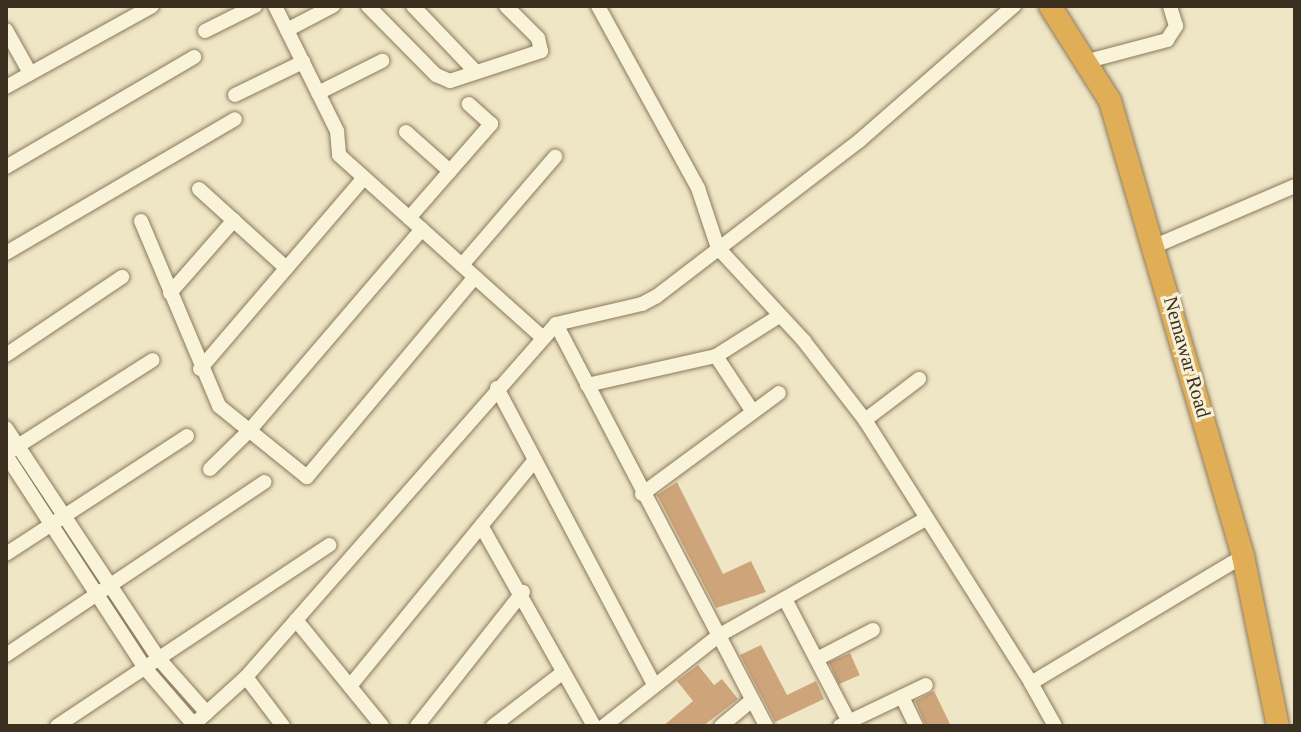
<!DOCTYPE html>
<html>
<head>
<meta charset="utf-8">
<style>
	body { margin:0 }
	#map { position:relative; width:1301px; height:732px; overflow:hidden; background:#efe6c6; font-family:Georgia,serif }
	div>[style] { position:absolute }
	.building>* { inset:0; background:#cea57b; transform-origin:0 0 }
	.roads { filter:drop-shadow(0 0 2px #8b795b) drop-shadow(0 0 2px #8b795b) }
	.minor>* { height:14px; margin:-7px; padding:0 7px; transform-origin:7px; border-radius:7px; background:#f9f3da }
	.highway>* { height:22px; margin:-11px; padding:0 11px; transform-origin:11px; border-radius:11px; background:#dfae56 }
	span { translate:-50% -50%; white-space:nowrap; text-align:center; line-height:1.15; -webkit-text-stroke:6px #f6f0d6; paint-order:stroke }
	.street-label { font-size:20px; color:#3b2f1f }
	.frame { position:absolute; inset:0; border:8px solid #3b2f1f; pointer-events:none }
</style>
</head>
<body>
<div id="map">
	<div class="building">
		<i style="clip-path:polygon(677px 482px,723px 574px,751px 561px,766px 592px,716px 608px,657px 495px)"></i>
		<i style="clip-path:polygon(761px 645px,787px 695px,816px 681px,824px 699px,775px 722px,740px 655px)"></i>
		<i style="left:850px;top:653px;width:24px;height:23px;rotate:66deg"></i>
		<i style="clip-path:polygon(698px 665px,714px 685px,722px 679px,738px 699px,703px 726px,663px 726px,693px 701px,677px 681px)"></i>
		<i style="clip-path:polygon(934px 691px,951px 726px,926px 726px,915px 701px)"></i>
	</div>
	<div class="roads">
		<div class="minor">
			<i style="left:275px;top:6px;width:140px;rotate:63.6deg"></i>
			<i style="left:337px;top:131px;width:24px;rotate:85deg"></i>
			<i style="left:339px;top:155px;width:273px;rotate:41.9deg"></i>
			<i style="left:368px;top:6px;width:97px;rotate:45.4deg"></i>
			<i style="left:436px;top:75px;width:15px;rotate:23deg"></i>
			<i style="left:450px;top:81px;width:96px;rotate:-18.2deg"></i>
			<i style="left:541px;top:51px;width:13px;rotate:-103deg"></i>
			<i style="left:538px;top:38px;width:45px;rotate:-135deg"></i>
			<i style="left:413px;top:6px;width:91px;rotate:46.3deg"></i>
			<i style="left:598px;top:6px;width:208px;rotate:61.2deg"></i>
			<i style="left:698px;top:188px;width:63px;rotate:71.6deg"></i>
			<i style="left:718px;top:248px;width:127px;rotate:47.2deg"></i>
			<i style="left:804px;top:341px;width:100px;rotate:52.3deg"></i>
			<i style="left:865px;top:420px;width:311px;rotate:57.7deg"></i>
			<i style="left:1031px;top:683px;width:247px;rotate:-30.9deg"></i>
			<i style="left:6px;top:30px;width:49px;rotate:60.8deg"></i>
			<i style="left:287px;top:30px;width:52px;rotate:-27.6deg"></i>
			<i style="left:205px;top:31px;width:56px;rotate:-26.6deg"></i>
			<i style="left:1088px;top:61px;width:82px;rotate:-14.9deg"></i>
			<i style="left:1167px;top:40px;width:17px;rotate:-57deg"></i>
			<i style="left:1176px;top:26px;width:21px;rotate:-107deg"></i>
			<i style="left:6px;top:87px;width:167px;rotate:-29deg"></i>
			<i style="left:318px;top:93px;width:72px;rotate:-26.6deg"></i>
			<i style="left:235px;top:95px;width:76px;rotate:-25.9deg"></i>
			<i style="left:406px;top:132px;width:59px;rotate:41.6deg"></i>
			<i style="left:6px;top:167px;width:218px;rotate:-30.3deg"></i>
			<i style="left:199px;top:189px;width:118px;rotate:42.2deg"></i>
			<i style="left:409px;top:218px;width:125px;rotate:-48.9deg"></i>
			<i style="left:491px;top:124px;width:30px;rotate:-138deg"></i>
			<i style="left:141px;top:221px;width:201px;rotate:67.1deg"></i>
			<i style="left:219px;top:406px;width:113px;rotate:38.9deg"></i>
			<i style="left:307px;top:477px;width:261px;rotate:-50deg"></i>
			<i style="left:1155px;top:246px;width:152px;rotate:-23.2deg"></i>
			<i style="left:6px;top:253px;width:265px;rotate:-30.3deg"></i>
			<i style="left:462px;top:265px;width:143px;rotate:-49.3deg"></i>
			<i style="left:170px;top:293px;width:97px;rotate:-48.8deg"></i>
			<i style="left:556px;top:324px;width:454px;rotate:62.4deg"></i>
			<i style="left:6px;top:355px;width:140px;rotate:-33.9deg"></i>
			<i style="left:716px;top:356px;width:67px;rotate:56.5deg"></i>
			<i style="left:200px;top:369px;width:250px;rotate:-49.4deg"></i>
			<i style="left:587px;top:385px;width:132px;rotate:-12.7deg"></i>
			<i style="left:716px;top:356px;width:75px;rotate:-32.4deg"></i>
			<i style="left:497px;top:388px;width:335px;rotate:62.1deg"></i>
			<i style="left:865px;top:420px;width:68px;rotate:-37.2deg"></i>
			<i style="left:6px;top:428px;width:277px;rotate:56.5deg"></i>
			<i style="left:159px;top:659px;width:72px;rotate:48.4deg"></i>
			<i style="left:10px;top:451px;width:169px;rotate:-32.5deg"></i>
			<i style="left:6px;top:455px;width:254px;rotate:56.9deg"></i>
			<i style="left:145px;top:668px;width:75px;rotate:49.3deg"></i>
			<i style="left:210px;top:469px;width:54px;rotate:-44.3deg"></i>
			<i style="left:249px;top:431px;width:266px;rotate:-49.4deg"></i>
			<i style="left:642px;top:494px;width:170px;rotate:-36.4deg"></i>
			<i style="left:483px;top:529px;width:226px;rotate:60.6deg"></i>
			<i style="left:6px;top:554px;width:216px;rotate:-33.1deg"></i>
			<i style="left:785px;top:599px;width:143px;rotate:62.5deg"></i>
			<i style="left:296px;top:620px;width:136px;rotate:50.9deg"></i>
			<i style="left:6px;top:655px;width:311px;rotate:-33.8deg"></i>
			<i style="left:817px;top:659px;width:63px;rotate:-27.4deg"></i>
			<i style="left:246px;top:677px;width:61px;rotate:52.9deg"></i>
			<i style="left:1031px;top:683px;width:49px;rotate:60.8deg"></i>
			<i style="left:350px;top:686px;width:292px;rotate:-50.7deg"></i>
			<i style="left:902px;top:697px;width:32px;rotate:64deg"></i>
			<i style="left:57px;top:726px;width:327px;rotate:-33.6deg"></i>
			<i style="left:192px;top:726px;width:73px;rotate:-42.2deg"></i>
			<i style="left:246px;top:677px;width:470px;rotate:-48.7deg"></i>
			<i style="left:556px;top:324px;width:88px;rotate:-13.1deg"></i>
			<i style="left:642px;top:304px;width:17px;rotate:-28deg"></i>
			<i style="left:657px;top:296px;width:255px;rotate:-37.5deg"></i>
			<i style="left:859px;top:141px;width:206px;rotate:-41.1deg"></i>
			<i style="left:417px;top:726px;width:171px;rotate:-51.7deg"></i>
			<i style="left:493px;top:726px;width:87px;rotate:-37.5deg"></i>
			<i style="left:604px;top:726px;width:145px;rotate:-38.3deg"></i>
			<i style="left:718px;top:636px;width:236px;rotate:-29.4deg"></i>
			<i style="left:721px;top:726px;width:40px;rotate:-40deg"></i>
			<i style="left:840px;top:726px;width:95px;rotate:-25.5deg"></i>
		</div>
		<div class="highway">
			<i style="left:1050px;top:6px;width:112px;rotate:57.7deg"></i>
			<i style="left:1110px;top:101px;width:474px;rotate:73.7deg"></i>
			<i style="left:1243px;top:556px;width:174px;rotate:78.4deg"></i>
		</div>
	</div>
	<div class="street-label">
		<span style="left:1187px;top:357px;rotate:74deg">Nemawar Road</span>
	</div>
	<div class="frame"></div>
</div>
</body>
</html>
